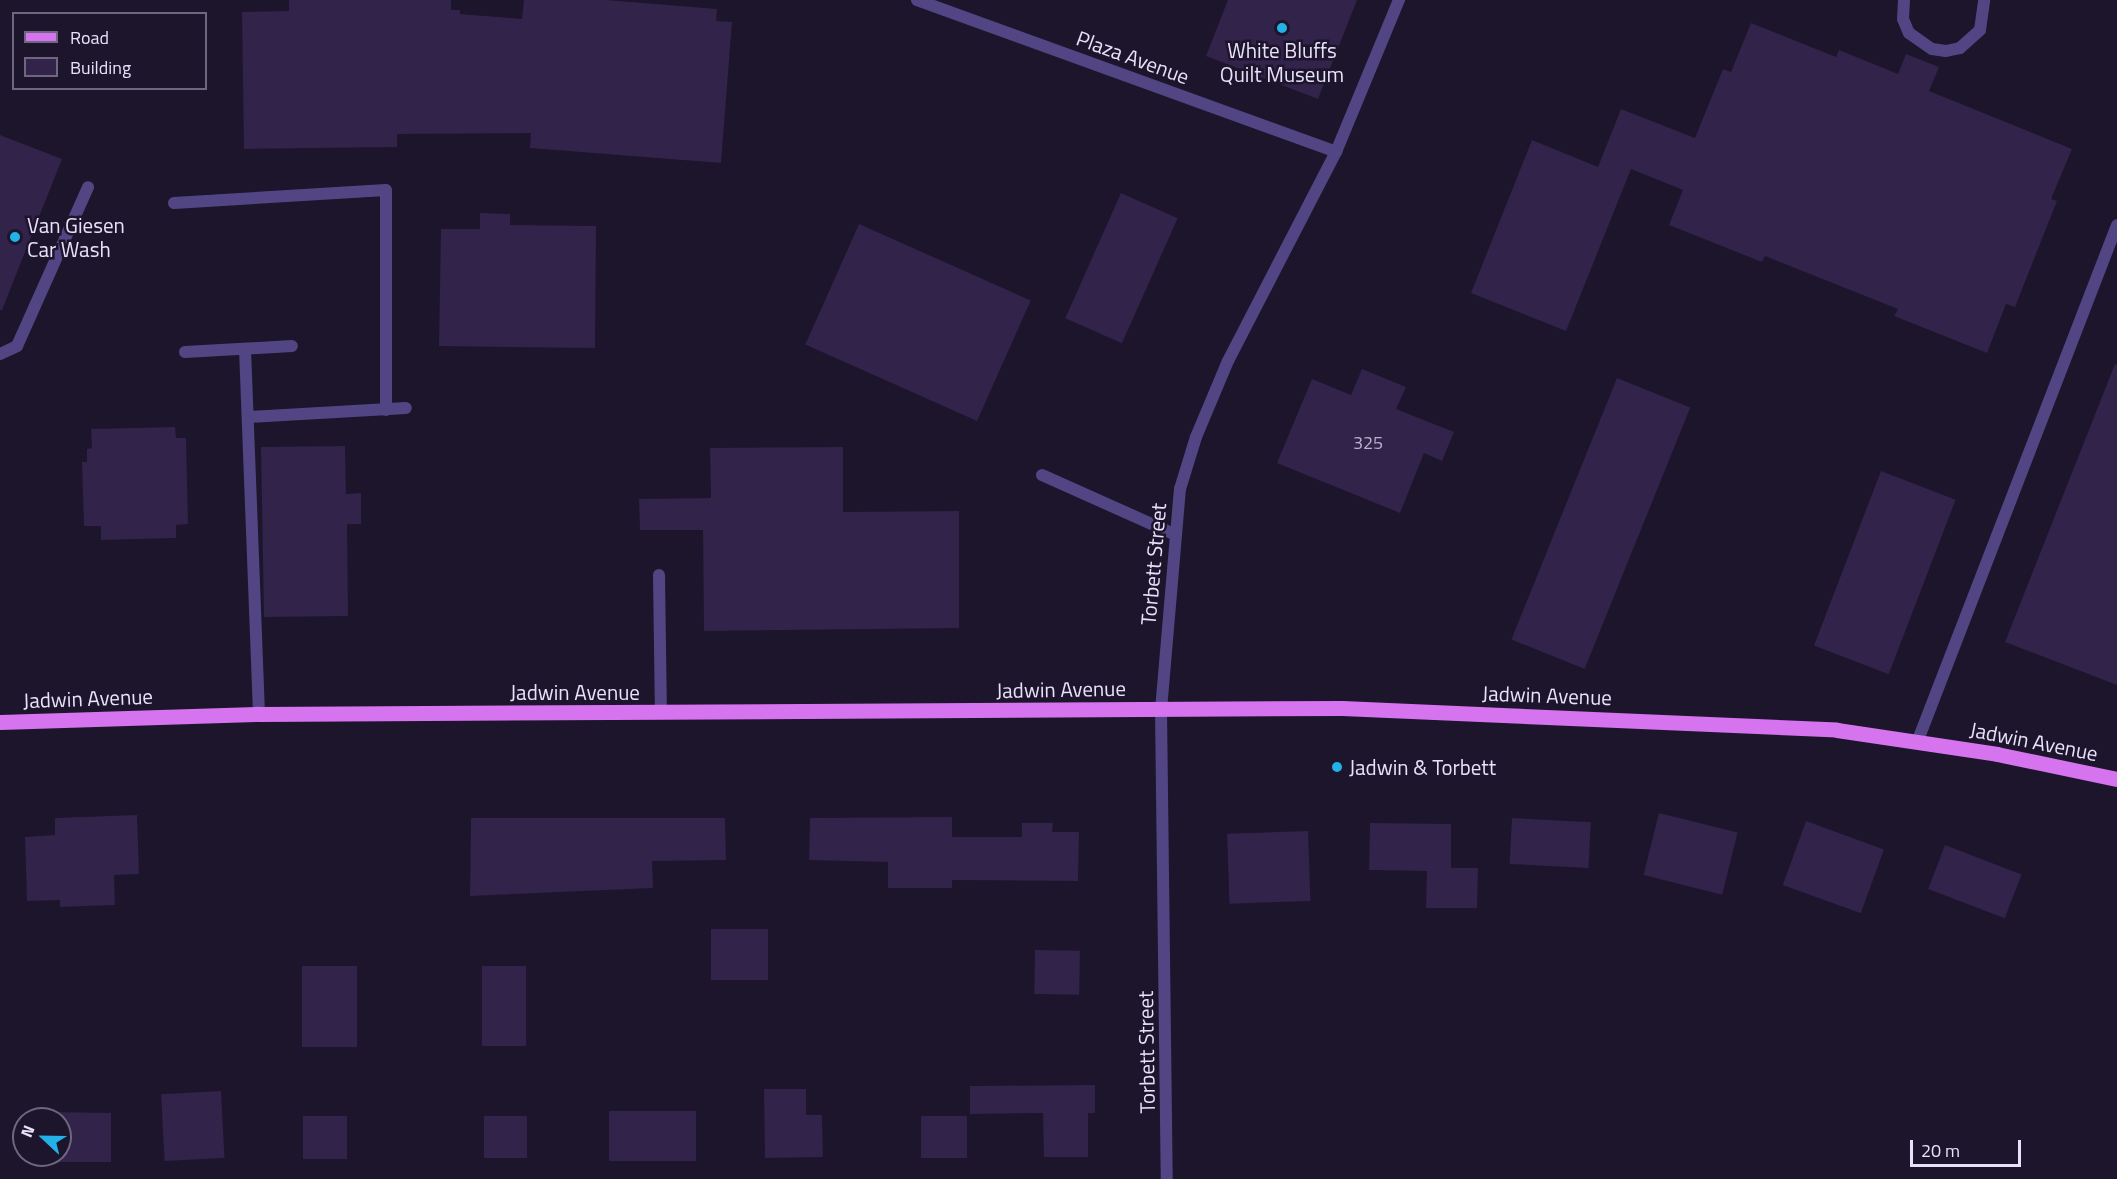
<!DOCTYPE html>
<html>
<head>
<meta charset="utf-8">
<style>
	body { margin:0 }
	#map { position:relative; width:2117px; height:1179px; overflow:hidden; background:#1c152b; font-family:"Titillium Web",sans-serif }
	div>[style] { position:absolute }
	.building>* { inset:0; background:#312349; transform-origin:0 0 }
	.service>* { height:12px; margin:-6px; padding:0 6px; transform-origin:6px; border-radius:6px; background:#524584 }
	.minor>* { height:12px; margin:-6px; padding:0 6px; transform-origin:6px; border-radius:6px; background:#524584 }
	.tertiary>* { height:12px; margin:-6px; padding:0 6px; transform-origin:6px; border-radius:6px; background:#524584 }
	.primary>* { height:15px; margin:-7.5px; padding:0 7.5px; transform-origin:7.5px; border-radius:7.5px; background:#d674f0 }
	.dots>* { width:16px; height:16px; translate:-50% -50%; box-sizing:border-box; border:3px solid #1c152b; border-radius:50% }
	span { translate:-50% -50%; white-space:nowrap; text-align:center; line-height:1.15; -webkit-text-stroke:5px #1c152b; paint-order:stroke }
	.number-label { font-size:18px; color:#bbb2cf }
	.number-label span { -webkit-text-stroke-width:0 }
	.poi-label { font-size:21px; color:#e9e1fc }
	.left { translate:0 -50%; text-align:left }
	.street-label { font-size:21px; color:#e9e1fc }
	.legend { position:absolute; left:12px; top:12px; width:195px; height:78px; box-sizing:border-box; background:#1c152b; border:2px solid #6e677f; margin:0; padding:8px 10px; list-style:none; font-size:18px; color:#e9e1fc }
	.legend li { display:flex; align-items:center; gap:12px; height:30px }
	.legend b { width:30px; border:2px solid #6e677f }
	.north { position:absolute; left:12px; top:1107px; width:60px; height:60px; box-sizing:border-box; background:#1c152b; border:2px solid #6e677f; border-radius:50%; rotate:292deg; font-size:16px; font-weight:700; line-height:24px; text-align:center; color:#e9e1fc }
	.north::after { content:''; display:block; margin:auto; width:21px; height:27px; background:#22b2e7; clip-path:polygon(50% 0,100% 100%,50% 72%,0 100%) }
	.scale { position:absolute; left:1910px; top:1140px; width:111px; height:27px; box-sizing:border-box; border:3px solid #e9e1fc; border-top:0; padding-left:8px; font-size:18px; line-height:21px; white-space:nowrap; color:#e9e1fc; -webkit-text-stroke:4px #1c152b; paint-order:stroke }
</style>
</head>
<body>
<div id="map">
	<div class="building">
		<i style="clip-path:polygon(289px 0,451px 0,451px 10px,460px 10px,460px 14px,522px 19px,524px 0,606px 0,717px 9px,716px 21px,732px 22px,721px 163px,530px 148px,531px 133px,397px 134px,397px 147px,244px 149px,242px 12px,289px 11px)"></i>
		<i style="clip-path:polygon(1228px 0,1357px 0,1318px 99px,1206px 56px)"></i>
		<i style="clip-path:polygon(1751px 23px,1836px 57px,1839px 50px,1898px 74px,1906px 54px,1939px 67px,1929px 91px,2072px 149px,2051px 199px,2057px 201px,2015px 307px,2006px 304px,1987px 353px,1894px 316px,1898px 309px,1765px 256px,1762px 262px,1669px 225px,1683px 190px,1631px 169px,1566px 331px,1471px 293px,1532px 140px,1598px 167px,1621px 109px,1695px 138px,1723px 69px,1731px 72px)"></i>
		<i style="clip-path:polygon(0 135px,62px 159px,2px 310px,0 310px)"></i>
		<i style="left:1121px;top:193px;width:62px;height:137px;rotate:24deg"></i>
		<i style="clip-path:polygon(480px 213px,510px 214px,510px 225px,596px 226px,595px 348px,439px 346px,441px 229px,480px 229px)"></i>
		<i style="left:859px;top:224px;width:188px;height:132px;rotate:24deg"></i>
		<i style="clip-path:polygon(2115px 364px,2117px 365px,2117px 685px,2005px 642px)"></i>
		<i style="clip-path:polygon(1362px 369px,1406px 387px,1396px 409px,1454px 432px,1442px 461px,1424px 453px,1400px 513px,1277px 463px,1312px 379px,1351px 395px)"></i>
		<i style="left:1617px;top:378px;width:79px;height:282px;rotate:22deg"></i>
		<i style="clip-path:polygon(175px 427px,176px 438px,186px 438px,188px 524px,176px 525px,176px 538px,101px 540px,101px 526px,84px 526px,82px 462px,87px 462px,87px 449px,92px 448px,91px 429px)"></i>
		<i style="clip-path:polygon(345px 446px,346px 494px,361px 493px,361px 524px,347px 524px,348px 616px,264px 617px,261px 447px)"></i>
		<i style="clip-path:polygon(843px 447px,843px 512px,959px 511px,959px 628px,704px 631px,703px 530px,640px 530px,639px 499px,711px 498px,710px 448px)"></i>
		<i style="left:1881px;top:471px;width:80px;height:187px;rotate:21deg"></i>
		<i style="left:1659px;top:813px;width:81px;height:64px;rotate:14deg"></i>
		<i style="clip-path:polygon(137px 815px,139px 874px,114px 875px,115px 905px,60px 907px,60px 900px,27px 901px,25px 837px,55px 835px,55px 818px)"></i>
		<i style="clip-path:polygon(952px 817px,952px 837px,1022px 837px,1022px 823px,1053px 823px,1052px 832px,1079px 832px,1078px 881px,952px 880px,952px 888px,888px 888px,888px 862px,809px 860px,810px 818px)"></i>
		<i style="clip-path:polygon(471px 818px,725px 818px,726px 860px,652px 861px,653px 888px,470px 896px)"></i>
		<i style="left:1512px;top:818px;width:79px;height:46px;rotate:3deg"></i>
		<i style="left:1806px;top:821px;width:83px;height:68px;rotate:20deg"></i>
		<i style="clip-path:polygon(1370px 823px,1451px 824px,1451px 868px,1478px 868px,1477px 908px,1426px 908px,1427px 871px,1369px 870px)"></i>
		<i style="left:1308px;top:831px;width:70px;height:81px;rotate:88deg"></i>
		<i style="left:1945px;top:845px;width:82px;height:47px;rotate:21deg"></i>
		<i style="left:711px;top:929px;width:57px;height:51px"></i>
		<i style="left:1035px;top:950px;width:45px;height:44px;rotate:1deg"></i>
		<i style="left:302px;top:966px;width:55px;height:81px"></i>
		<i style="left:482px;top:966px;width:44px;height:80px"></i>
		<i style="clip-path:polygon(1095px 1085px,1095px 1113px,1088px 1113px,1088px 1157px,1044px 1157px,1043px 1113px,970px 1114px,970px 1086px)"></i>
		<i style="clip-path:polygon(764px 1089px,806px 1089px,806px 1115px,822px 1115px,823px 1157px,765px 1158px)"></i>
		<i style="left:221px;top:1091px;width:67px;height:60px;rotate:87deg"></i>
		<i style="left:696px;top:1111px;width:50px;height:87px;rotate:90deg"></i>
		<i style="clip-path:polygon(51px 1112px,111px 1113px,111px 1162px,51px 1162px,51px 1155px,60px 1155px,60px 1119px,51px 1119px)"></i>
		<i style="left:303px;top:1116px;width:44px;height:43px"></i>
		<i style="left:484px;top:1116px;width:43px;height:42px"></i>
		<i style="left:921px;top:1116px;width:46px;height:42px"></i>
	</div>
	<div class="service">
		<i style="left:1904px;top:0;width:19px;rotate:93deg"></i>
		<i style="left:1903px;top:19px;width:15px;rotate:67deg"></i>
		<i style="left:1909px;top:33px;width:28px;rotate:35deg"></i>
		<i style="left:1932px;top:49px;width:14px;rotate:8deg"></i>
		<i style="left:1946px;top:51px;width:14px;rotate:-12deg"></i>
		<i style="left:1960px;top:48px;width:27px;rotate:-42deg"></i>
		<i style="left:1980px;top:30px;width:30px;rotate:-82deg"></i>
		<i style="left:174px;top:203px;width:212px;rotate:-3.5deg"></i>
		<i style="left:386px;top:190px;width:220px;rotate:90deg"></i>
		<i style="left:245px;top:349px;width:365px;rotate:87.8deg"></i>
		<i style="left:185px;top:352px;width:107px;rotate:-3.2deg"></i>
		<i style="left:0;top:354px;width:19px;rotate:-25deg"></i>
		<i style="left:17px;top:346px;width:174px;rotate:-65.9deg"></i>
		<i style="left:249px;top:417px;width:157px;rotate:-3.3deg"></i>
		<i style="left:1042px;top:475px;width:145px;rotate:24.1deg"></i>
		<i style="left:659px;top:575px;width:138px;rotate:89.2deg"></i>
		<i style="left:1918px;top:740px;width:552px;rotate:-68.87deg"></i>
	</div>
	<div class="minor">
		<i style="left:917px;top:0;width:446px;rotate:19.9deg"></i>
		<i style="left:1161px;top:710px;width:469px;rotate:89.3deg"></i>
	</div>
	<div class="tertiary">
		<i style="left:1161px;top:710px;width:222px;rotate:-85.1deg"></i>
		<i style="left:1180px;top:489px;width:54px;rotate:-72.9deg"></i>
		<i style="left:1196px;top:437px;width:82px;rotate:-67.2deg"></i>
		<i style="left:1228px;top:361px;width:235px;rotate:-62.7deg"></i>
		<i style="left:1336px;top:152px;width:165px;rotate:-67.5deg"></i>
	</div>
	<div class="primary">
		<i style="left:0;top:722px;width:259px;rotate:-1.8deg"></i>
		<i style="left:259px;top:714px;width:1083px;rotate:-0.32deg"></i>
		<i style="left:1342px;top:708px;width:495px;rotate:2.5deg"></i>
		<i style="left:1837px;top:730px;width:162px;rotate:8.5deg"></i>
		<i style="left:1997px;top:754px;width:123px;rotate:11.8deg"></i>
	</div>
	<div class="dots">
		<i style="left:1282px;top:28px;background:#22b2e7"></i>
		<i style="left:15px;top:237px;background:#22b2e7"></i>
		<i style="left:1337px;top:767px;background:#22b2e7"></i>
	</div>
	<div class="number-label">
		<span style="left:1368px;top:443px">325</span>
	</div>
	<div class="poi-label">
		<span style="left:1282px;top:62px">White Bluffs<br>Quilt Museum</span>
		<span class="left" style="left:27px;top:237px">Van Giesen<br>Car Wash</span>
		<span class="left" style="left:1349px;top:767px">Jadwin &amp; Torbett</span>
	</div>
	<div class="street-label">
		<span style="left:1133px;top:57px;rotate:20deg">Plaza Avenue</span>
		<span style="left:1153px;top:564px;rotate:-85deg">Torbett Street</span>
		<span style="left:1061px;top:689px;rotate:-1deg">Jadwin Avenue</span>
		<span style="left:575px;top:692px">Jadwin Avenue</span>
		<span style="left:1547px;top:695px;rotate:2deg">Jadwin Avenue</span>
		<span style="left:88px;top:698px;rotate:-2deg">Jadwin Avenue</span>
		<span style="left:2034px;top:741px;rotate:11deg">Jadwin Avenue</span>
		<span style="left:1146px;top:1052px;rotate:-91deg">Torbett Street</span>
	</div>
	<ul class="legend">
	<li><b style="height:8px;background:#d674f0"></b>Road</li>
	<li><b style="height:16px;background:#312349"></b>Building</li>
	</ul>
	<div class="north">N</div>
	<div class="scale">20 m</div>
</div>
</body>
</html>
